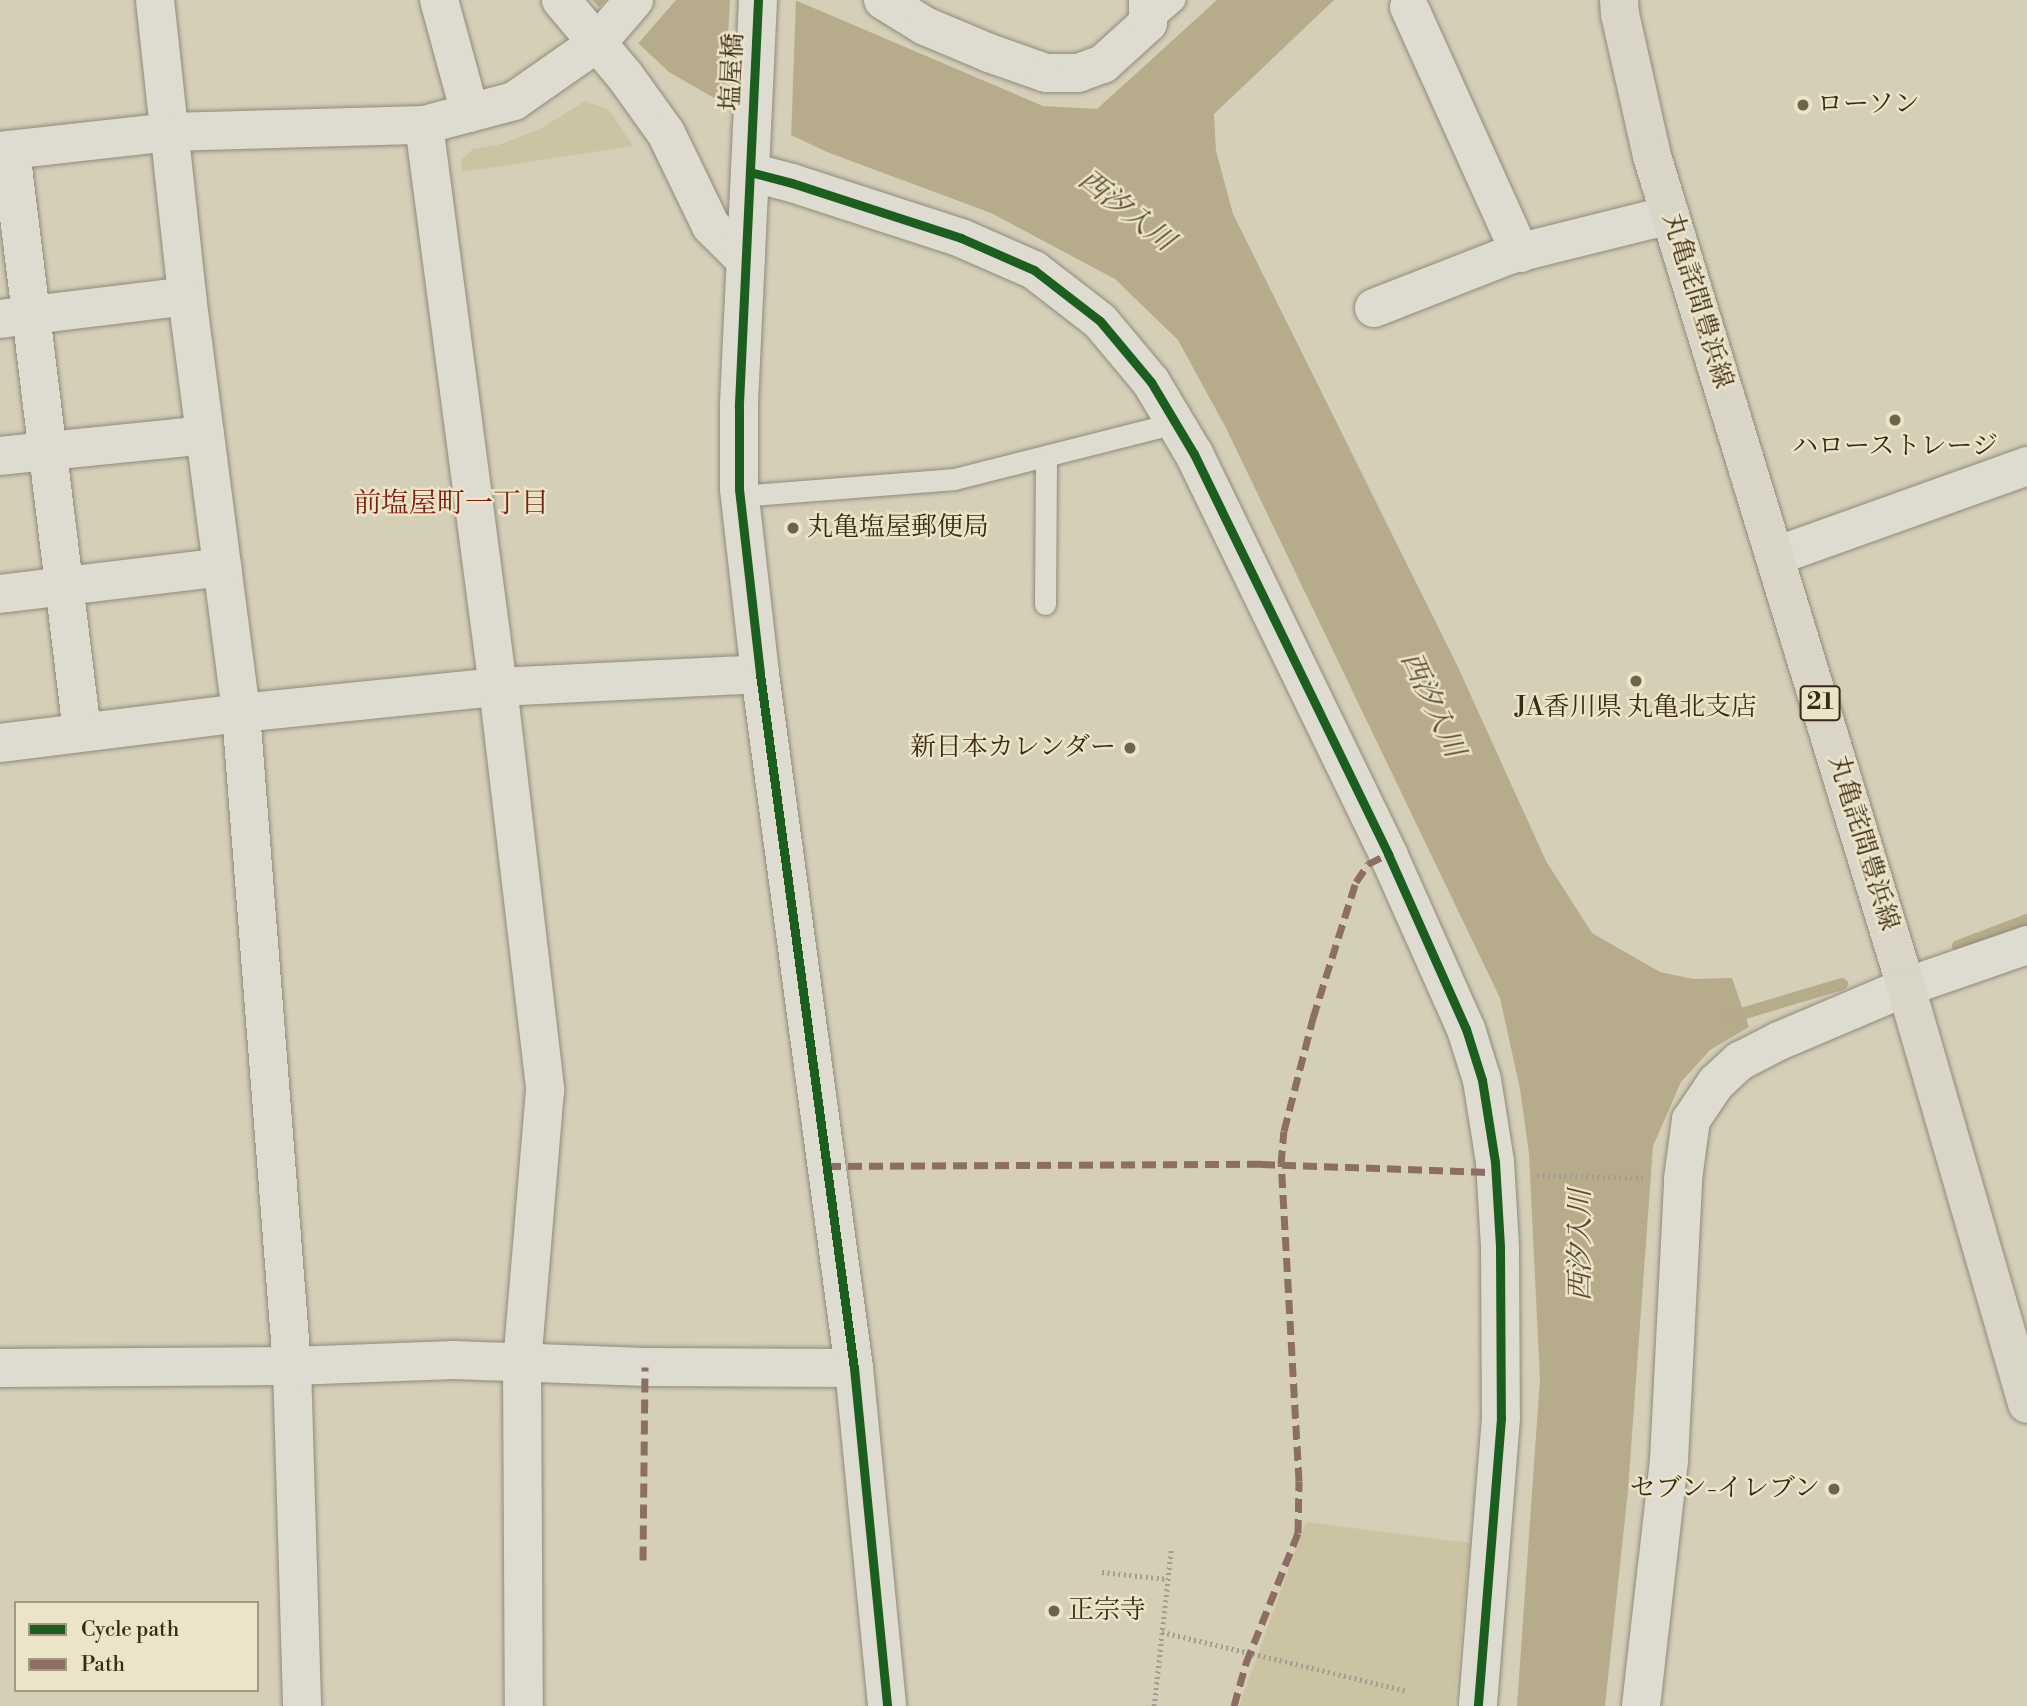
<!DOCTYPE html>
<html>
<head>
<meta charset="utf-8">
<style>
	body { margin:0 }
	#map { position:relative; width:2027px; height:1706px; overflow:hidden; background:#d5cfb8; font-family:"Libre Bodoni","Noto Serif JP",serif }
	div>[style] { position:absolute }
	.green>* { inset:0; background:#ccc3a3 }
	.water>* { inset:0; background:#b6ab8b }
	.pier>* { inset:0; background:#d5cfb8 }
	.stream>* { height:12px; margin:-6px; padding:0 6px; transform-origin:6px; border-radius:6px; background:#b6ab8b }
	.path>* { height:4.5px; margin-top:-2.25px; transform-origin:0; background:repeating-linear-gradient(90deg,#a29e93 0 2px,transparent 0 5.5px) }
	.roads { filter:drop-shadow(0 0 2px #8f8a7a) drop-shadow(0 0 2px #8f8a7a) }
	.lane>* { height:21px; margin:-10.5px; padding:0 10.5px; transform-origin:10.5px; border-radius:10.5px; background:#dedcd0 }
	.street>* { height:38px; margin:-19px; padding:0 19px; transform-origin:19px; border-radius:19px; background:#dedcd0 }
	.secondary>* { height:38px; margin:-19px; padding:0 19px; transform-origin:19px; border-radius:19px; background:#dedcd0 }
	.primary>* { height:38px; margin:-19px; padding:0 19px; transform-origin:19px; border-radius:19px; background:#d9d5c7 }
	.quiet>* { height:7px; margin-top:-3.5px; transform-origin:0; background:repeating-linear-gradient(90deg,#8d6e63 0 14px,transparent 0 21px) }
	.cycleway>* { height:9px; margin:-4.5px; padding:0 4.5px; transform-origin:4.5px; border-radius:4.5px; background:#1b5e20 }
	.dots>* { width:19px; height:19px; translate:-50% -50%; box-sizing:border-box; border:4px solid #ece4c8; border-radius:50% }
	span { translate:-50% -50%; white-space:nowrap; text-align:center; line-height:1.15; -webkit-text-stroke:5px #ece4c8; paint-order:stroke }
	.shield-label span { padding:2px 5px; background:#ece4c8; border:2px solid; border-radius:5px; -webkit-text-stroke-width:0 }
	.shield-label { font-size:24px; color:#3a2914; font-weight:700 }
	.street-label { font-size:26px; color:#3a2914 }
	.poi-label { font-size:26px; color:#3a2914 }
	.left { translate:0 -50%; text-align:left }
	.right { translate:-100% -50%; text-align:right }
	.water-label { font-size:28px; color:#5b4b32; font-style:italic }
	.neighbourhood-label { font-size:28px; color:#7a1f14 }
	.legend { position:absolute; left:14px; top:1601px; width:245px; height:91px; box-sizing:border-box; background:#ece4c8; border:2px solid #a59980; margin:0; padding:9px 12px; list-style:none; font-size:21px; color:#3a2914 }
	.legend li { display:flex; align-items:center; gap:14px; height:35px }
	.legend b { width:35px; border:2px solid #a59980 }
</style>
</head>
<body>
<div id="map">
	<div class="green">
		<i style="clip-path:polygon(585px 101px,609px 110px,633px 146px,462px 172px,461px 160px,473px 149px,498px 145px,540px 129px)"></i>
		<i style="clip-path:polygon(1306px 1522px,1470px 1543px,1454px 1706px,1239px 1706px)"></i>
	</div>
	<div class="water">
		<i style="clip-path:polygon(592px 0,795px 0,1043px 106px,1097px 109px,1217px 0,1334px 0,1214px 114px,1216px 151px,1233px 214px,1457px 665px,1546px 861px,1592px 933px,1660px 972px,1693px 979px,1732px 978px,1749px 1027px,1710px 1050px,1681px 1082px,1653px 1146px,1628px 1490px,1605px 1706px,1517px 1706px,1540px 1379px,1529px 1154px,1520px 1089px,1500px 998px,1226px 428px,1178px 340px,1115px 279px,991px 213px,827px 152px,721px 102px,669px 72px)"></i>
	</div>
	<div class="pier">
		<i style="clip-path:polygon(605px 0,676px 0,636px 46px,597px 10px)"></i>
		<i style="clip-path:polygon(730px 0,796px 0,791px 140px,724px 108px)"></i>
	</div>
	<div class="stream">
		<i style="left:1958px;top:946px;width:74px;rotate:-20.6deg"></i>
		<i style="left:1728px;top:1018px;width:119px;rotate:-16.6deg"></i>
	</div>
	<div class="path">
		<i style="left:1537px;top:1175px;width:106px;rotate:1.6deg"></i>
		<i style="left:1102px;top:1572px;width:65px;rotate:6.1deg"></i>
		<i style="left:1162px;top:1632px;width:252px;rotate:13.5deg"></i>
		<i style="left:1154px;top:1706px;width:158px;rotate:-83.8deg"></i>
	</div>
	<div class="roads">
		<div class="lane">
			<i style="left:1148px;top:23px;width:35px;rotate:-41deg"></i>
			<i style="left:740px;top:496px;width:215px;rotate:-4.5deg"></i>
			<i style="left:954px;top:479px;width:228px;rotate:-14.2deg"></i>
			<i style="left:1045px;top:604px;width:148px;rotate:-89.6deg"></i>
		</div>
		<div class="street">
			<i style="left:155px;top:0;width:298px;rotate:83.8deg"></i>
			<i style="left:187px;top:296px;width:420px;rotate:82.6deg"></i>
			<i style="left:241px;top:713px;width:655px;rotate:85.53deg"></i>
			<i style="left:292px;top:1366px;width:340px;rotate:88.3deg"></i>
			<i style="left:439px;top:0;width:117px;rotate:74.7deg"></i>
			<i style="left:561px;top:0;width:99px;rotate:49.9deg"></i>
			<i style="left:625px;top:76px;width:70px;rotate:54.3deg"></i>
			<i style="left:666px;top:133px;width:103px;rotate:64.2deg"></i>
			<i style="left:711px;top:226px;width:49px;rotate:45deg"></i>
			<i style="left:883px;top:0;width:49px;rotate:31.8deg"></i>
			<i style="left:925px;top:26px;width:69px;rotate:22.9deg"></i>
			<i style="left:989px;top:53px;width:60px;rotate:19.3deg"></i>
			<i style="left:1046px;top:73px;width:32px"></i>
			<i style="left:1078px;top:73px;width:27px;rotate:-20deg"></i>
			<i style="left:1103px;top:64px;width:61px;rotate:-42.3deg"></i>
			<i style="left:1148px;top:23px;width:23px;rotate:-90deg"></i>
			<i style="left:1409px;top:7px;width:270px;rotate:65.7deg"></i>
			<i style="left:424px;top:125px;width:567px;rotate:82.5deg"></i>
			<i style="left:498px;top:687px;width:406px;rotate:83.3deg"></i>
			<i style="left:545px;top:1090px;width:273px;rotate:94.8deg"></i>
			<i style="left:522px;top:1362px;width:344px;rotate:89.7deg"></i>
			<i style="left:11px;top:151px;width:585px;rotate:83.03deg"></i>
			<i style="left:750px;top:172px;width:43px;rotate:14.7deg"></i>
			<i style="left:792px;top:183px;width:178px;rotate:18deg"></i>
			<i style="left:961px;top:238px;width:80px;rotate:23.7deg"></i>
			<i style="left:1034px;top:270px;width:83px;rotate:37.7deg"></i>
			<i style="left:1100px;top:321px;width:80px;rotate:50.1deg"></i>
			<i style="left:1151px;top:382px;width:84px;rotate:59.2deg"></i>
			<i style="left:1194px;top:454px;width:445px;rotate:64.1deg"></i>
			<i style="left:1388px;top:854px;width:192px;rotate:66deg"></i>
			<i style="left:1466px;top:1029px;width:53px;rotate:72.6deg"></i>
			<i style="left:1482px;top:1080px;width:83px;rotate:81deg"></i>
			<i style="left:1495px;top:1162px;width:85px;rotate:86.6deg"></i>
			<i style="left:1500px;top:1247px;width:171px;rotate:89.7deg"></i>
			<i style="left:1501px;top:1418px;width:289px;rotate:94.6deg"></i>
			<i style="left:1374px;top:308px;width:145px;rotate:-21.4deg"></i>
			<i style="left:1509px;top:255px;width:166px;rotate:-14deg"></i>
			<i style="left:0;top:319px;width:188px;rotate:-7deg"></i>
			<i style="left:0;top:456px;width:206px;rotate:-5.8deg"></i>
			<i style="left:1776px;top:556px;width:267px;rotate:-19.7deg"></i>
			<i style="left:0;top:594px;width:224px;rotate:-6.9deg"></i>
			<i style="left:0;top:743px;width:243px;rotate:-7.1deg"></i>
			<i style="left:241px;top:713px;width:258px;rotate:-5.8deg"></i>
			<i style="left:498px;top:687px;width:262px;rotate:-2.8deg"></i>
			<i style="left:0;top:1368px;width:292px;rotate:-0.4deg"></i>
			<i style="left:292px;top:1366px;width:162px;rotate:-2.1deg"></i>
			<i style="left:454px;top:1360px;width:191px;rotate:2.1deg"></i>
			<i style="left:645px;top:1367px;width:209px;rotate:0.3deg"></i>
			<i style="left:1641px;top:1706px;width:248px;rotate:-83.5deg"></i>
			<i style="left:1669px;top:1460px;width:281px;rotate:-87.1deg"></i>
			<i style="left:1683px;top:1179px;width:60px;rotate:-82.3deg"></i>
			<i style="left:1691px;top:1120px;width:45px;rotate:-56deg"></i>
			<i style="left:1716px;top:1083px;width:33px;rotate:-43deg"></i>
			<i style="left:1740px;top:1061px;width:44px;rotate:-27.1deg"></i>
			<i style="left:1779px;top:1041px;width:138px;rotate:-23deg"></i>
			<i style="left:1906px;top:987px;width:128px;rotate:-19.1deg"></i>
		</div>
		<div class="secondary">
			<i style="left:758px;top:0;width:408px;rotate:92.7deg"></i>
			<i style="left:739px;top:408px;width:81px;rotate:90deg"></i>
			<i style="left:739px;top:489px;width:186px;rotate:83.5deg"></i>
			<i style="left:760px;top:674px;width:700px;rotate:82.29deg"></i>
			<i style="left:854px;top:1368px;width:340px;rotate:84.4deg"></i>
			<i style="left:0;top:151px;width:170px;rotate:-6.4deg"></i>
			<i style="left:169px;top:132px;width:255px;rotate:-1.6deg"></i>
			<i style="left:424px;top:125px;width:93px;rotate:-14.9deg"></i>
			<i style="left:514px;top:101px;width:101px;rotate:-34.9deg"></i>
			<i style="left:597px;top:43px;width:57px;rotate:-49.3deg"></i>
		</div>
		<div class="primary">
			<i style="left:1619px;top:0;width:14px;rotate:86deg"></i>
			<i style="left:1620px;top:14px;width:146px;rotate:77.3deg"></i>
			<i style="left:1652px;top:156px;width:869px;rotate:73deg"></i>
			<i style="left:1906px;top:987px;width:434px;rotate:73.8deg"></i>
		</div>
	</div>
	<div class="quiet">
		<i style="left:827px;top:1166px;width:434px;rotate:-0.3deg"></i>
		<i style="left:1261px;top:1164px;width:234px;rotate:2deg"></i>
		<i style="left:643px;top:1560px;width:193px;rotate:-89.4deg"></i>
		<i style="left:1234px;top:1706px;width:45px;rotate:-74.4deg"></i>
		<i style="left:1246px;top:1663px;width:140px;rotate:-68.2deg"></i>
		<i style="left:1298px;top:1533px;width:52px;rotate:-88.9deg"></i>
		<i style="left:1299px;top:1481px;width:318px;rotate:-93.2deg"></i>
		<i style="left:1281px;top:1164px;width:33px;rotate:-85deg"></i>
		<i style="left:1284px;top:1131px;width:117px;rotate:-75.6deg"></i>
		<i style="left:1313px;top:1018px;width:143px;rotate:-72.5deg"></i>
		<i style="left:1356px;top:882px;width:22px;rotate:-56deg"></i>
		<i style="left:1368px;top:864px;width:22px;rotate:-27deg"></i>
	</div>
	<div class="cycleway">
		<i style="left:758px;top:0;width:408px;rotate:92.7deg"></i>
		<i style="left:739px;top:408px;width:81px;rotate:90deg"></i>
		<i style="left:739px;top:489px;width:186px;rotate:83.5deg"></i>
		<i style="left:760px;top:674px;width:700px;rotate:82.29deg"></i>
		<i style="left:854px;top:1368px;width:340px;rotate:84.4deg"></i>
		<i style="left:750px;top:172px;width:43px;rotate:14.7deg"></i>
		<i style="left:792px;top:183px;width:178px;rotate:18deg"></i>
		<i style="left:961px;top:238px;width:80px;rotate:23.7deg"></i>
		<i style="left:1034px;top:270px;width:83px;rotate:37.7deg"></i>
		<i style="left:1100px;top:321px;width:80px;rotate:50.1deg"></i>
		<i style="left:1151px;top:382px;width:84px;rotate:59.2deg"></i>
		<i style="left:1194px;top:454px;width:445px;rotate:64.1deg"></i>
		<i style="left:1388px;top:854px;width:192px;rotate:66deg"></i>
		<i style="left:1466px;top:1029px;width:53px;rotate:72.6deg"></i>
		<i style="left:1482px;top:1080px;width:83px;rotate:81deg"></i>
		<i style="left:1495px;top:1162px;width:85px;rotate:86.6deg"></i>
		<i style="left:1500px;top:1247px;width:171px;rotate:89.7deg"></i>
		<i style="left:1501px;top:1418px;width:289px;rotate:94.6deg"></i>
	</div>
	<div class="dots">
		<i style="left:1803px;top:105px;background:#70634d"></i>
		<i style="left:1895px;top:420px;background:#70634d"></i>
		<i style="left:793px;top:528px;background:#70634d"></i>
		<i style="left:1636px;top:681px;background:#70634d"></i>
		<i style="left:1130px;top:748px;background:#70634d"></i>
		<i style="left:1834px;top:1489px;background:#70634d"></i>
		<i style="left:1054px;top:1611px;background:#70634d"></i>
	</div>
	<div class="shield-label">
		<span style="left:1820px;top:703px">21</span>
	</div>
	<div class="street-label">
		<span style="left:733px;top:72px;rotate:-87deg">塩屋橋</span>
		<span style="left:1697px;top:301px;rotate:73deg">丸亀詫間豊浜線</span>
		<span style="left:1863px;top:843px;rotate:73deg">丸亀詫間豊浜線</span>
	</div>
	<div class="poi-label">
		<span class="left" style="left:1817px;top:105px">ローソン</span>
		<span style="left:1895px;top:447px">ハローストレージ</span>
		<span class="left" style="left:807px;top:528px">丸亀塩屋郵便局</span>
		<span style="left:1636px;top:708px">JA香川県 丸亀北支店</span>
		<span class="right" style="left:1116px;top:748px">新日本カレンダー</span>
		<span class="right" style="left:1820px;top:1489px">セブン-イレブン</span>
		<span class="left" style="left:1068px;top:1611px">正宗寺</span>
	</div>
	<div class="water-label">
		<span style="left:1126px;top:211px;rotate:38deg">西汐入川</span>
		<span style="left:1432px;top:705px;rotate:65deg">西汐入川</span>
		<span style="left:1581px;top:1245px;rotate:-90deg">西汐入川</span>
	</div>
	<div class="neighbourhood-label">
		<span style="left:451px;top:504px">前塩屋町一丁目</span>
	</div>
	<ul class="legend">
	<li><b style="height:9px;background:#1b5e20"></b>Cycle path</li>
	<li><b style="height:9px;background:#8d6e63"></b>Path</li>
	</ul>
</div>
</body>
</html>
